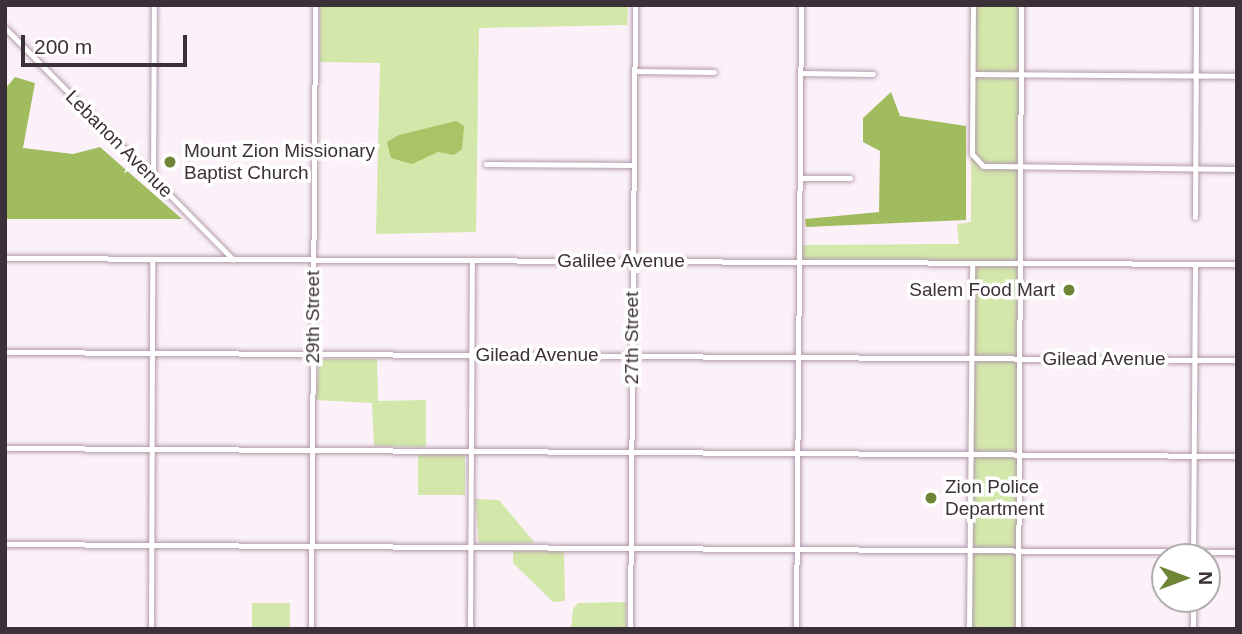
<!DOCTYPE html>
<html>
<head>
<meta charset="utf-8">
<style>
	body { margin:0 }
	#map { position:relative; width:1242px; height:634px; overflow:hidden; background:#fcf1f8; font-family:Helvetica,sans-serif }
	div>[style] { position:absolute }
	.green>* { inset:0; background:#d3e7aa; transform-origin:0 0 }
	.forest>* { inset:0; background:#a0bc5e }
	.water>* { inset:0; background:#a8c466 }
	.roads { filter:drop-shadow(0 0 2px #b39aac) drop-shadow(0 0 2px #b39aac) }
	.minor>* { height:5px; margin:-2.5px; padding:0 2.5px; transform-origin:2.5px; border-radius:2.5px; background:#fff }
	.dots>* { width:19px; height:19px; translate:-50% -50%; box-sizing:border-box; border:4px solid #fff; border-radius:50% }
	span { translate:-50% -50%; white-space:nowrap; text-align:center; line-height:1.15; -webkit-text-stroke:7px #fff; paint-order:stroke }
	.street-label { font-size:19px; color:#3c3138 }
	.poi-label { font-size:19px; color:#3c3138 }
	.left { translate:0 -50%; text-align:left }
	.right { translate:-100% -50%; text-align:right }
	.frame { position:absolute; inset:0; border:7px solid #3c3138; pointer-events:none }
	.north { position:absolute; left:1151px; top:543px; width:70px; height:70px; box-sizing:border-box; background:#fff; border:2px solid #b1adaf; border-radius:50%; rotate:90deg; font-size:19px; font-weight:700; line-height:28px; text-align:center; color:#3c3138 }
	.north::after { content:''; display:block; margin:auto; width:24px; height:32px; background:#6f8536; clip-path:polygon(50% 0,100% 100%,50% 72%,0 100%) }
	.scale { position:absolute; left:21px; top:35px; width:166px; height:32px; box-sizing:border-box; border:4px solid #3c3138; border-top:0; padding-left:9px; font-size:21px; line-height:24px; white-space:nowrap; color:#3c3138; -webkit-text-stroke:5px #fff; paint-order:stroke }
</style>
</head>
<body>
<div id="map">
	<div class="green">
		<i style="clip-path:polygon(320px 5px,628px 5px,627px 25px,479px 28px,476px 232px,376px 234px,380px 63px,320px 62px)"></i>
		<i style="clip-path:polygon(972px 5px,1021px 5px,1018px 629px,969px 629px,972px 263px,799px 262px,800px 245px,959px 244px,957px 224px,971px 222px)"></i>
		<i style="clip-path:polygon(319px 359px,377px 359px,378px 401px,426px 400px,426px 447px,374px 446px,372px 403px,316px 400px)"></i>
		<i style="left:418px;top:454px;width:47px;height:41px"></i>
		<i style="clip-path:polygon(475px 499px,499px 500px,535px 543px,479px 543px)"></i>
		<i style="clip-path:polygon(513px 551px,564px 551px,565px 601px,553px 602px,513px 563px)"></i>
		<i style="clip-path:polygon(626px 602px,626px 629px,571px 629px,573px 609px,578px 603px)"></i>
		<i style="left:252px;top:603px;width:38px;height:26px"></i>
	</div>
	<div class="forest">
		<i style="clip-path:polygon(15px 77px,35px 83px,23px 148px,73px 154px,100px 147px,182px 219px,5px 219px,5px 89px)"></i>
		<i style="clip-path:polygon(891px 92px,900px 116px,966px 126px,966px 220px,806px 227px,805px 219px,879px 212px,880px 151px,863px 142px,863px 118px)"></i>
	</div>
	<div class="water">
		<i style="clip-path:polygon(456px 121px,464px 126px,462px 149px,454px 155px,438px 152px,412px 164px,391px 158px,387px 142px,399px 135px)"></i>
	</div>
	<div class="roads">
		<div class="minor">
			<i style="left:973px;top:5px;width:149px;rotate:90.4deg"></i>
			<i style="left:972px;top:154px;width:16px;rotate:47deg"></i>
			<i style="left:983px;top:166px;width:254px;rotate:0.7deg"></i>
			<i style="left:5px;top:28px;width:325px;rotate:45.4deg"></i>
			<i style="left:634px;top:71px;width:80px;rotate:0.7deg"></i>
			<i style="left:801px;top:73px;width:72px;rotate:0.8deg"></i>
			<i style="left:973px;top:74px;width:264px;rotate:0.4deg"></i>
			<i style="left:486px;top:164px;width:148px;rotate:0.4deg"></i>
			<i style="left:153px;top:178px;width:173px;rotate:-89.7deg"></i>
			<i style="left:800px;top:178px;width:50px"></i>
			<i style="left:1195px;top:217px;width:212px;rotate:-89.7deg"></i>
			<i style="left:5px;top:258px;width:1232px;rotate:0.28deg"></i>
			<i style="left:5px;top:352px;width:1232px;rotate:0.37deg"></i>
			<i style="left:5px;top:448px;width:1232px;rotate:0.37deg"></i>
			<i style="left:5px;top:544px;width:1232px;rotate:0.37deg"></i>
			<i style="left:1193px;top:557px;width:293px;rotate:-89.6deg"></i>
			<i style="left:151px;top:629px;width:370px;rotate:-89.8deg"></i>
			<i style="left:311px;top:629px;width:624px;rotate:-89.63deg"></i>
			<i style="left:470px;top:629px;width:369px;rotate:-89.7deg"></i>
			<i style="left:630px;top:629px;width:624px;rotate:-89.54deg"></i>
			<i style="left:796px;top:629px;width:624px;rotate:-89.54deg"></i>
			<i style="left:969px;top:629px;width:366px;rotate:-89.5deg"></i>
			<i style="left:1018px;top:629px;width:624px;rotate:-89.72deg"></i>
			<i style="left:1193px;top:629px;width:30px;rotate:-90deg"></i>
		</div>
	</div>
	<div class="dots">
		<i style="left:170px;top:162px;background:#6f8536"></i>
		<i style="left:1069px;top:290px;background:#6f8536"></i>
		<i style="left:931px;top:498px;background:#6f8536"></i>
	</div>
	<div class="street-label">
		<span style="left:119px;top:144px;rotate:45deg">Lebanon Avenue</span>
		<span style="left:621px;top:261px">Galilee Avenue</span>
		<span style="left:313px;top:317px;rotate:-90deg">29th Street</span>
		<span style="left:632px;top:338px;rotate:-90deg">27th Street</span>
		<span style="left:537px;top:355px">Gilead Avenue</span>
		<span style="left:1104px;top:359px">Gilead Avenue</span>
	</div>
	<div class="poi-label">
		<span class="left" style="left:184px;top:162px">Mount Zion Missionary<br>Baptist Church</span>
		<span class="right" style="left:1055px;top:290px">Salem Food Mart</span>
		<span class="left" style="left:945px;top:498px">Zion Police<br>Department</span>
	</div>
	<div class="frame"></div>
	<div class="north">N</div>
	<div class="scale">200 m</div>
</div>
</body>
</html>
